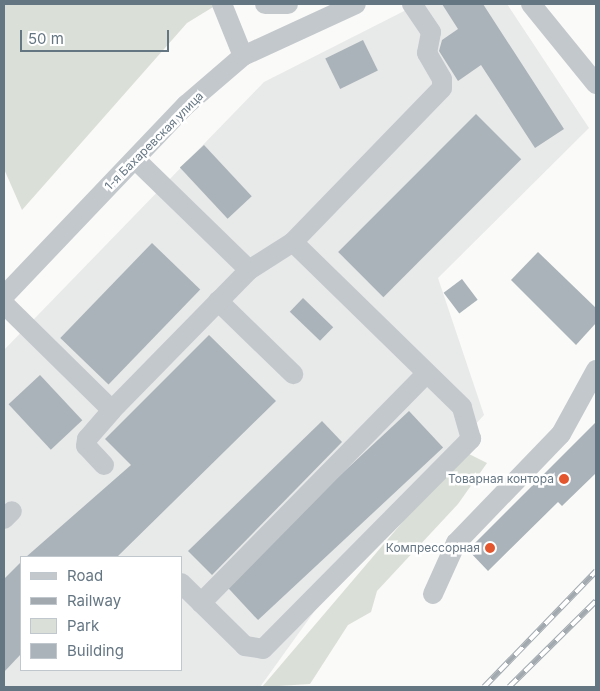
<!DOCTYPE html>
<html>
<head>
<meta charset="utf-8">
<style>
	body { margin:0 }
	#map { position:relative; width:600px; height:691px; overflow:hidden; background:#fafaf8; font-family:Inter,sans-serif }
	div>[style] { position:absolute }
	.built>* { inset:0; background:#e8e9e9 }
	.green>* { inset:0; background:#dadfd7 }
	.building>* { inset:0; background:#aab3b9; transform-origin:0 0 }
	.minor>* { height:20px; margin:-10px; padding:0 10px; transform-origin:10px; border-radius:10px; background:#c3c8cc }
	.rail>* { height:5.5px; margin-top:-2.75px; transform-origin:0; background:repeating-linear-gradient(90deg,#fff 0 11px,#a2aab0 0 22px); box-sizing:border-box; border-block:1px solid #a2aab0 }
	.dots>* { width:14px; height:14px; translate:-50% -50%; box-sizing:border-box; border:2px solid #fff; border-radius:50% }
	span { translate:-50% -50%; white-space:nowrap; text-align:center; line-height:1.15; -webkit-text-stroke:5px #fff; paint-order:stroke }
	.street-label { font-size:12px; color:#657683 }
	.poi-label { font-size:12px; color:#657683 }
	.right { translate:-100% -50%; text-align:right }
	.frame { position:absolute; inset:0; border:5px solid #657683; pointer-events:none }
	.legend { position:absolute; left:20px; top:556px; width:162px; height:115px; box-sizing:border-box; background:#fff; border:1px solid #c1c8cd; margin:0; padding:6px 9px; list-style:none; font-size:15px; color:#657683 }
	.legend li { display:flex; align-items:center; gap:10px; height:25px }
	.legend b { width:25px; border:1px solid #c1c8cd }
	.scale { position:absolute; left:20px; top:30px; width:149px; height:22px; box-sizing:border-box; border:2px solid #657683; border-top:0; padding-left:6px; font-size:15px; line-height:18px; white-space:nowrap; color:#657683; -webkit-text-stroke:4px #fff; paint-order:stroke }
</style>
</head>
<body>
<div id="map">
	<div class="built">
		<i style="clip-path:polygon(evenodd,418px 4px,507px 4px,589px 128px,438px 278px,484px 415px,352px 559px,260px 687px,4px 687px,4px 350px,264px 82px,418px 4px,21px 557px,181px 557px,181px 670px,21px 670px,21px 557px)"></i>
	</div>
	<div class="green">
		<i style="clip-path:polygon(4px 4px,218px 4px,187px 23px,22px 210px,4px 169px)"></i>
		<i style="clip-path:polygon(463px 451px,487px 463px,458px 504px,377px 591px,371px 612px,348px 625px,310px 684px,262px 687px)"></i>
	</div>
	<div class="building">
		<i style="clip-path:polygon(442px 4px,483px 4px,564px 129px,535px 148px,481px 65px,458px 81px,439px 51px,442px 40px,458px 29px)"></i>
		<i style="left:363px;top:40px;width:34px;height:42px;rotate:64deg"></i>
		<i style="left:476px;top:114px;width:64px;height:195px;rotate:45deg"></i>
		<i style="left:204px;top:145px;width:70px;height:33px;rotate:47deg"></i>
		<i style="left:152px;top:243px;width:67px;height:132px;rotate:44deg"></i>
		<i style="clip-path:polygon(538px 252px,596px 308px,596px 323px,576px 345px,511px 280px)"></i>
		<i style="left:462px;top:279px;width:26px;height:23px;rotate:53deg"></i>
		<i style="left:303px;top:298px;width:42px;height:19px;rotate:44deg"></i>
		<i style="clip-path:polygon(209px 335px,276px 401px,117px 557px,26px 557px,131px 465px,105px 439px)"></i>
		<i style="left:40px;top:375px;width:62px;height:43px;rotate:47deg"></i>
		<i style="left:409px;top:411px;width:50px;height:253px;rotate:47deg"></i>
		<i style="clip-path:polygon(322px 421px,342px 442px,212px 575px,188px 551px)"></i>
		<i style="clip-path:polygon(596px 422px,596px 473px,562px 506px,558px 502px,488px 571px,468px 550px)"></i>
		<i style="clip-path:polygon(21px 562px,21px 654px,4px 672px,4px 579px)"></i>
	</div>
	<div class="minor">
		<i style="left:222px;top:4px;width:56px;rotate:68deg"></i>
		<i style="left:265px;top:4px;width:23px"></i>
		<i style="left:531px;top:4px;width:103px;rotate:50.9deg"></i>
		<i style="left:135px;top:159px;width:159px;rotate:44.2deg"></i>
		<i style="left:4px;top:296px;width:264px;rotate:-46.4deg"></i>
		<i style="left:186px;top:105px;width:75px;rotate:-40.7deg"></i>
		<i style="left:243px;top:56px;width:124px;rotate:-24.7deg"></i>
		<i style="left:218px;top:301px;width:105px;rotate:44.2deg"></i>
		<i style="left:4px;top:304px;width:151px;rotate:44.5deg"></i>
		<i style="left:112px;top:410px;width:196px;rotate:-45.6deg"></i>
		<i style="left:249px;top:270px;width:52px;rotate:-32.5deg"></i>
		<i style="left:293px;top:242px;width:214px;rotate:-45.9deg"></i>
		<i style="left:442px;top:88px;width:9px;rotate:-90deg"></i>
		<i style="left:442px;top:79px;width:30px;rotate:-120deg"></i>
		<i style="left:427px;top:53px;width:21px;rotate:-79deg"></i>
		<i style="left:431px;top:32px;width:34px;rotate:-124deg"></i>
		<i style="left:104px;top:465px;width:26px;rotate:-133deg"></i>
		<i style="left:86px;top:446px;width:7px;rotate:-82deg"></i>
		<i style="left:87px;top:439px;width:38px;rotate:-49deg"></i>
		<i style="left:4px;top:519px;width:11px;rotate:-45deg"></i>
		<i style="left:181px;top:583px;width:90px;rotate:44.5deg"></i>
		<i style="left:245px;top:646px;width:18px;rotate:9deg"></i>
		<i style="left:263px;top:649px;width:296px;rotate:-45.3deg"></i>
		<i style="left:471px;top:439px;width:33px;rotate:-106deg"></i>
		<i style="left:462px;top:407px;width:236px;rotate:-135.7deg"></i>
		<i style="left:433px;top:594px;width:56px;rotate:-65.7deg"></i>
		<i style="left:456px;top:543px;width:151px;rotate:-46.1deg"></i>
		<i style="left:561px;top:434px;width:73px;rotate:-61.3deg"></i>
		<i style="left:201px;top:603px;width:322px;rotate:-45.5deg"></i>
	</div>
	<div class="rail">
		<i style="left:484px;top:687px;width:161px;rotate:-46deg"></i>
		<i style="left:509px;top:687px;width:122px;rotate:-44.7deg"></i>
	</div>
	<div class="dots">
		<i style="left:564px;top:479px;background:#e4572e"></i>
		<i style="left:490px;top:548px;background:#e4572e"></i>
	</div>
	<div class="street-label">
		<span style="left:154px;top:141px;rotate:-45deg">1-я Бахаревская улица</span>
	</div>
	<div class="poi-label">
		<span class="right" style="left:554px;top:479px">Товарная контора</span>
		<span class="right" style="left:480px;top:548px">Компрессорная</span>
	</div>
	<div class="frame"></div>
	<ul class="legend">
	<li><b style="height:6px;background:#c3c8cc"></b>Road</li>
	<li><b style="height:6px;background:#a2aab0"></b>Railway</li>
	<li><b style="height:14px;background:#dadfd7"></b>Park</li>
	<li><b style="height:14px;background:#aab3b9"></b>Building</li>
	</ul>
	<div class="scale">50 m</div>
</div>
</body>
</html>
